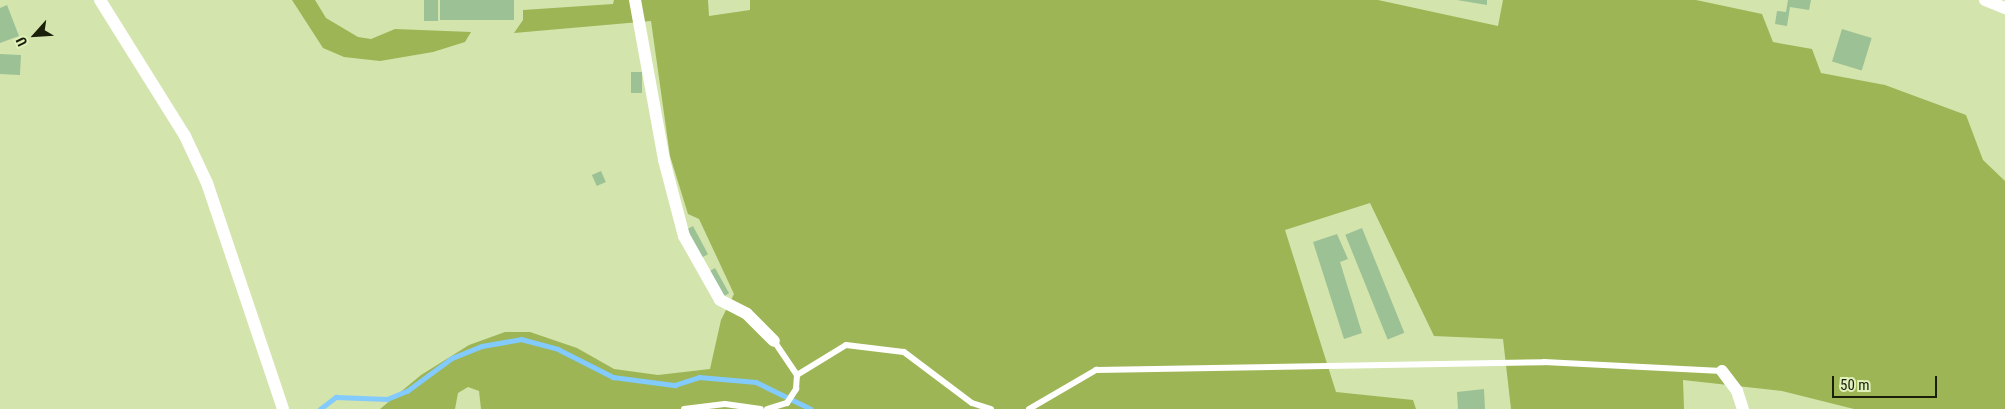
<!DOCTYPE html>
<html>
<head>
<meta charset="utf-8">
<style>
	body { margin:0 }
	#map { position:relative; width:2005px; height:409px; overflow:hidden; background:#d4e4ad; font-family:"Roboto Condensed",sans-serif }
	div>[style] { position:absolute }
	.forest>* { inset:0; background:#9db554 }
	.stream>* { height:4.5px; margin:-2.25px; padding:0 2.25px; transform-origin:2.25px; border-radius:2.25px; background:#83cafd }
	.building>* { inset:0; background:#9bc195; transform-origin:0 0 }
	.service>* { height:6px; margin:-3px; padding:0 3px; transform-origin:3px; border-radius:3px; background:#fff }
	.minor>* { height:12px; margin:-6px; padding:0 6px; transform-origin:6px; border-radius:6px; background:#fff }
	span { translate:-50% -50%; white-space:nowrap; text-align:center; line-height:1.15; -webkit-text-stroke:4.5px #e1f1ba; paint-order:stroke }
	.north { position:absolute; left:10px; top:10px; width:50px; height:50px; -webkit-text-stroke:4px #e1f1ba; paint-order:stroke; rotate:244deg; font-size:14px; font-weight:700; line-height:20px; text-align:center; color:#1a1f0a }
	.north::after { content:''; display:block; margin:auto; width:18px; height:22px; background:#1a1f0a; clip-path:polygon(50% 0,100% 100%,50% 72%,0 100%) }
	.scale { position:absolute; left:1832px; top:376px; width:105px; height:22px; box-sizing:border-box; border:2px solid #1a1f0a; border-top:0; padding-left:6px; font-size:15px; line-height:18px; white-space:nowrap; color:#1a1f0a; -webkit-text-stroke:4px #e1f1ba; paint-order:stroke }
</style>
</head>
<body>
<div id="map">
	<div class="forest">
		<i style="clip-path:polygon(292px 0,315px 0,326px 18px,358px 37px,371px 39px,395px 29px,471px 32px,465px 42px,433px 52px,380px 61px,344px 57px,323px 48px)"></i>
		<i style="clip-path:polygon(614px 0,708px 0,709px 16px,750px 10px,750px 0,1378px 0,1498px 26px,1503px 0,1696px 0,1762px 14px,1773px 42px,1812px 49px,1821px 73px,1885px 85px,1966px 115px,1983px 160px,2005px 181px,2005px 409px,1854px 409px,1782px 391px,1683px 380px,1684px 409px,1511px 409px,1503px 339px,1434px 336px,1370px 203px,1285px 230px,1336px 392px,1413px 400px,1416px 409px,481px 409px,479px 391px,468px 387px,458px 393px,455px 409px,380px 409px,421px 375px,469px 345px,505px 332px,530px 332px,577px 348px,614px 369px,658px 375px,710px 369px,721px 320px,734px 294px,699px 219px,688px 214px,670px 156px,651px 21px,514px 33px,523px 20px,523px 10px,613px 4px)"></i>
	</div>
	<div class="stream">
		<i style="left:320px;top:409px;width:20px;rotate:-37deg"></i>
		<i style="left:336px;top:397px;width:51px;rotate:2.2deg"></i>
		<i style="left:387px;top:399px;width:22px;rotate:-22deg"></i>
		<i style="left:407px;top:391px;width:56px;rotate:-36.3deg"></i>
		<i style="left:452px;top:358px;width:32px;rotate:-22deg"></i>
		<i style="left:482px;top:346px;width:40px;rotate:-10deg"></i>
		<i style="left:521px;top:339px;width:38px;rotate:15deg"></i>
		<i style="left:558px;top:349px;width:62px;rotate:27deg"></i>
		<i style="left:613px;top:377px;width:63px;rotate:7.4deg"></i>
		<i style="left:675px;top:385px;width:25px;rotate:-18deg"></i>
		<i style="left:699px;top:377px;width:57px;rotate:5deg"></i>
		<i style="left:756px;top:382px;width:61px;rotate:26.1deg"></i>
	</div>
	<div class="building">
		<i style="left:424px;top:0;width:14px;height:21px"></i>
		<i style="left:440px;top:0;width:74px;height:20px"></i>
		<i style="clip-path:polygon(1457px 0,1487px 0,1487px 5px)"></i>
		<i style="clip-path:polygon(1788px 0,1811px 0,1809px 10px,1790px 7px,1787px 26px,1775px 24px,1777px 11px,1786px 12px)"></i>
		<i style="clip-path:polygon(7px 5px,19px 36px,0 43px,0 8px)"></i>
		<i style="left:1842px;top:29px;width:31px;height:34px;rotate:17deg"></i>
		<i style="left:0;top:54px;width:21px;height:20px;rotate:3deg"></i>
		<i style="left:631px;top:72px;width:11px;height:21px"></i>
		<i style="left:601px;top:171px;width:12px;height:10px;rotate:66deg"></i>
		<i style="left:693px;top:226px;width:32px;height:9px;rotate:62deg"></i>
		<i style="left:1362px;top:228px;width:113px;height:18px;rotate:68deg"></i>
		<i style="clip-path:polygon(1337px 234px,1348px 259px,1340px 262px,1362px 333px,1344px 339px,1313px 242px)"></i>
		<i style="left:715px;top:268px;width:29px;height:8px;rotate:61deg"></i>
		<i style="clip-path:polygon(1484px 389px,1485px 409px,1458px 409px,1457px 392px)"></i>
	</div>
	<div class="service">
		<i style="left:797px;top:375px;width:57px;rotate:-31.5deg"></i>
		<i style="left:846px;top:345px;width:58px;rotate:6.9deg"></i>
		<i style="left:904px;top:352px;width:85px;rotate:36.9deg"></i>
		<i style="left:972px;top:403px;width:20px;rotate:18deg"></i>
		<i style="left:684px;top:409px;width:41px;rotate:-7deg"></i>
		<i style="left:725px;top:404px;width:36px;rotate:8deg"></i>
		<i style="left:767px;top:409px;width:21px;rotate:-17deg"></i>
		<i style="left:787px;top:403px;width:17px;rotate:-57deg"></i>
		<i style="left:796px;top:389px;width:14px;rotate:-86deg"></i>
		<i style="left:797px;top:375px;width:41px;rotate:-124.1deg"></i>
		<i style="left:1029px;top:409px;width:78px;rotate:-30.2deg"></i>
		<i style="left:1096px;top:370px;width:448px;rotate:-1deg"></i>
		<i style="left:1544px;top:362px;width:178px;rotate:2.9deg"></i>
	</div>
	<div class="minor">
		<i style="left:100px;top:0;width:160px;rotate:58deg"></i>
		<i style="left:185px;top:136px;width:52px;rotate:64.9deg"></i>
		<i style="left:207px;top:183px;width:238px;rotate:71.4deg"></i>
		<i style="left:635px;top:0;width:163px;rotate:79.7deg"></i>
		<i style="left:664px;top:160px;width:79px;rotate:75.3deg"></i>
		<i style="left:684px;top:236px;width:73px;rotate:60.6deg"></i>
		<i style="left:720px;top:300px;width:30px;rotate:27deg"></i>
		<i style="left:747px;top:314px;width:38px;rotate:45deg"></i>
		<i style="left:1985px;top:0;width:22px;rotate:22deg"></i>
		<i style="left:1722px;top:371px;width:25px;rotate:53deg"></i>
		<i style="left:1737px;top:391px;width:19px;rotate:72deg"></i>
	</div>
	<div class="north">U</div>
	<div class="scale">50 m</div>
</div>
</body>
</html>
